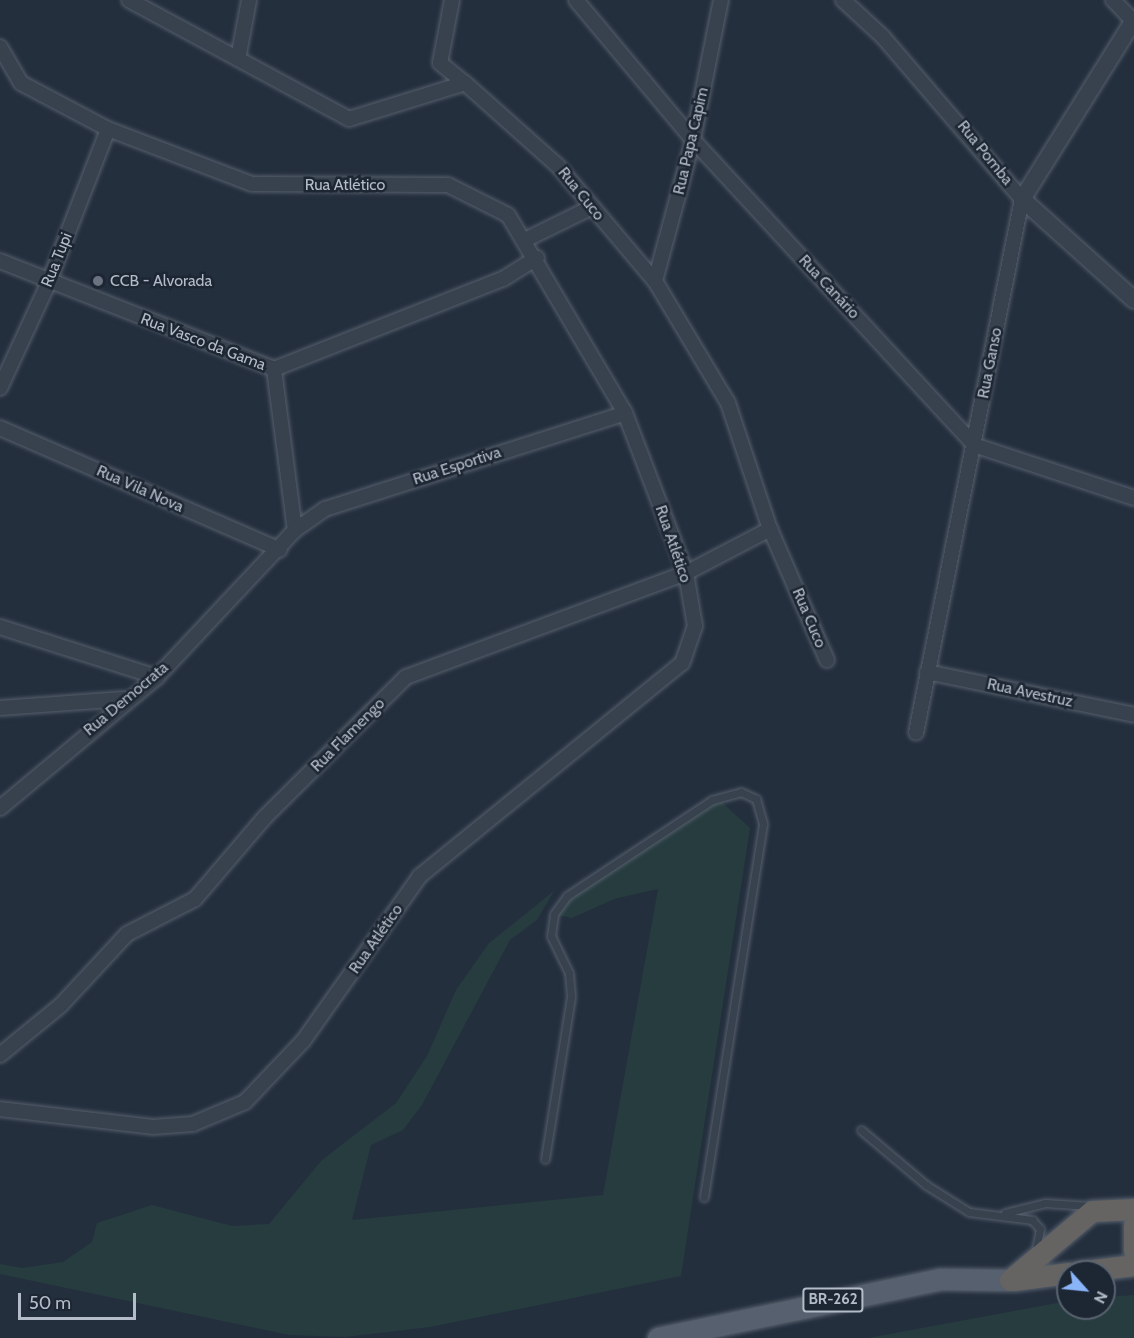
<!DOCTYPE html>
<html>
<head>
<meta charset="utf-8">
<style>
	body { margin:0 }
	#map { position:relative; width:1134px; height:1338px; overflow:hidden; background:#242f3e; font-family:Cabin,sans-serif }
	div>[style] { position:absolute }
	.green>* { inset:0; background:#263c3f }
	.roads { filter:drop-shadow(0 0 2px #565f6c) drop-shadow(0 0 2px #565f6c) }
	.service>* { height:7px; margin:-3.5px; padding:0 3.5px; transform-origin:3.5px; border-radius:3.5px; background:#38414e }
	.minor>* { height:14px; margin:-7px; padding:0 7px; transform-origin:7px; border-radius:7px; background:#38414e }
	.tertiary>* { height:16px; margin:-8px; padding:0 8px; transform-origin:8px; border-radius:8px; background:#38414e }
	.primary>* { height:21px; margin:-10.5px; padding:0 10.5px; transform-origin:10.5px; border-radius:10.5px; background:#56606e }
	.trunk>* { height:21px; margin:-10.5px; padding:0 10.5px; transform-origin:10.5px; border-radius:10.5px; background:#656462 }
	.dots>* { width:16px; height:16px; translate:-50% -50%; box-sizing:border-box; border:3px solid #1d2633; border-radius:50% }
	span { translate:-50% -50%; white-space:nowrap; text-align:center; line-height:1.15; -webkit-text-stroke:5px #1d2633; paint-order:stroke }
	.shield-label span { padding:2px 4px; background:#1d2633; border:2px solid; border-radius:4px; -webkit-text-stroke-width:0 }
	.shield-label { font-size:15px; color:#b4bcc9; font-weight:700 }
	.street-label { font-size:16px; color:#b4bcc9 }
	.poi-label { font-size:16px; color:#b4bcc9 }
	.left { translate:0 -50%; text-align:left }
	.north { position:absolute; left:1056px; top:1260px; width:60px; height:60px; box-sizing:border-box; background:#1d2633; border:2px solid #59626f; border-radius:50%; rotate:117deg; font-size:16px; font-weight:700; line-height:24px; text-align:center; color:#b4bcc9 }
	.north::after { content:''; display:block; margin:auto; width:21px; height:27px; background:#8ab4f8; clip-path:polygon(50% 0,100% 100%,50% 72%,0 100%) }
	.scale { position:absolute; left:18px; top:1293px; width:118px; height:27px; box-sizing:border-box; border:3px solid #b4bcc9; border-top:0; padding-left:8px; font-size:18px; line-height:21px; white-space:nowrap; color:#b4bcc9; -webkit-text-stroke:4px #1d2633; paint-order:stroke }
</style>
</head>
<body>
<div id="map">
	<div class="green">
		<i style="clip-path:polygon(717px 798px,750px 828px,681px 1276px,430px 1327px,345px 1337px,289px 1335px,0 1274px,0 1264px,22px 1268px,63px 1262px,92px 1242px,97px 1223px,152px 1205px,232px 1226px,269px 1224px,322px 1160px,396px 1103px,427px 1056px,456px 990px,489px 943px,554px 891px,537px 920px,510px 940px,422px 1105px,403px 1130px,371px 1145px,352px 1220px,603px 1195px,658px 889px,614px 899px,572px 918px,554px 914px,567px 896px)"></i>
		<i style="clip-path:polygon(1134px 1295px,1134px 1338px,868px 1338px,1068px 1301px,1068px 1308px,1104px 1308px,1104px 1297px)"></i>
	</div>
	<div class="roads">
		<div class="service">
			<i style="left:861px;top:1130px;width:85px;rotate:40.2deg"></i>
			<i style="left:926px;top:1185px;width:51px;rotate:32.1deg"></i>
			<i style="left:969px;top:1212px;width:64px;rotate:7.2deg"></i>
			<i style="left:1032px;top:1220px;width:12px;rotate:48deg"></i>
			<i style="left:1040px;top:1229px;width:21px;rotate:101deg"></i>
			<i style="left:545px;top:1159px;width:165px;rotate:-80.9deg"></i>
			<i style="left:571px;top:996px;width:23px;rotate:-95deg"></i>
			<i style="left:569px;top:973px;width:41px;rotate:-115.9deg"></i>
			<i style="left:551px;top:936px;width:22px;rotate:-82deg"></i>
			<i style="left:554px;top:914px;width:22px;rotate:-54deg"></i>
			<i style="left:567px;top:896px;width:174px;rotate:-33.5deg"></i>
			<i style="left:712px;top:800px;width:30px;rotate:-15deg"></i>
			<i style="left:741px;top:792px;width:17px;rotate:25deg"></i>
			<i style="left:756px;top:799px;width:26px;rotate:74deg"></i>
			<i style="left:763px;top:824px;width:378px;rotate:99deg"></i>
			<i style="left:1005px;top:1213px;width:41px;rotate:-14deg"></i>
			<i style="left:1045px;top:1203px;width:46px;rotate:3.7deg"></i>
		</div>
		<div class="minor">
			<i style="left:129px;top:0;width:250px;rotate:28.4deg"></i>
			<i style="left:349px;top:119px;width:121px;rotate:-17.2deg"></i>
			<i style="left:465px;top:83px;width:125px;rotate:41.7deg"></i>
			<i style="left:558px;top:166px;width:150px;rotate:49.9deg"></i>
			<i style="left:655px;top:281px;width:142px;rotate:59.1deg"></i>
			<i style="left:728px;top:403px;width:133px;rotate:71.6deg"></i>
			<i style="left:770px;top:529px;width:143px;rotate:66.5deg"></i>
			<i style="left:452px;top:0;width:64px;rotate:100.8deg"></i>
			<i style="left:440px;top:63px;width:32px;rotate:39deg"></i>
			<i style="left:576px;top:0;width:182px;rotate:50.1deg"></i>
			<i style="left:693px;top:140px;width:415px;rotate:47.3deg"></i>
			<i style="left:974px;top:445px;width:169px;rotate:18.3deg"></i>
			<i style="left:843px;top:0;width:54px;rotate:42.8deg"></i>
			<i style="left:883px;top:37px;width:213px;rotate:49.4deg"></i>
			<i style="left:1022px;top:199px;width:544px;rotate:101.23deg"></i>
			<i style="left:1113px;top:0;width:30px;rotate:46deg"></i>
			<i style="left:0;top:47px;width:42px;rotate:59.7deg"></i>
			<i style="left:21px;top:83px;width:98px;rotate:27.9deg"></i>
			<i style="left:108px;top:129px;width:154px;rotate:20.9deg"></i>
			<i style="left:252px;top:184px;width:196px;rotate:0.3deg"></i>
			<i style="left:448px;top:185px;width:67px;rotate:26.6deg"></i>
			<i style="left:508px;top:215px;width:230px;rotate:59.4deg"></i>
			<i style="left:625px;top:413px;width:171px;rotate:69.1deg"></i>
			<i style="left:686px;top:573px;width:54px;rotate:80.4deg"></i>
			<i style="left:695px;top:626px;width:39px;rotate:109deg"></i>
			<i style="left:682px;top:663px;width:338px;rotate:140.9deg"></i>
			<i style="left:420px;top:876px;width:202px;rotate:125.3deg"></i>
			<i style="left:303px;top:1041px;width:84px;rotate:133.6deg"></i>
			<i style="left:245px;top:1102px;width:56px;rotate:157.1deg"></i>
			<i style="left:193px;top:1124px;width:40px;rotate:175.7deg"></i>
			<i style="left:153px;top:1127px;width:154px;rotate:-173.3deg"></i>
			<i style="left:238px;top:59px;width:60px;rotate:-79.4deg"></i>
			<i style="left:525px;top:240px;width:75px;rotate:-26.2deg"></i>
			<i style="left:0;top:261px;width:295px;rotate:21.5deg"></i>
			<i style="left:274px;top:369px;width:246px;rotate:-21.5deg"></i>
			<i style="left:503px;top:279px;width:40px;rotate:-32deg"></i>
			<i style="left:655px;top:281px;width:146px;rotate:-74.9deg"></i>
			<i style="left:693px;top:140px;width:143px;rotate:-78.7deg"></i>
			<i style="left:274px;top:369px;width:162px;rotate:82.6deg"></i>
			<i style="left:0;top:388px;width:115px;rotate:-65.2deg"></i>
			<i style="left:48px;top:284px;width:166px;rotate:-68.8deg"></i>
			<i style="left:0;top:428px;width:305px;rotate:23.5deg"></i>
			<i style="left:0;top:627px;width:165px;rotate:17.7deg"></i>
			<i style="left:927px;top:672px;width:211px;rotate:11.7deg"></i>
			<i style="left:0;top:708px;width:124px;rotate:-4.2deg"></i>
			<i style="left:0;top:808px;width:204px;rotate:-39.8deg"></i>
			<i style="left:157px;top:677px;width:202px;rotate:-46.8deg"></i>
			<i style="left:295px;top:530px;width:37px;rotate:-35deg"></i>
			<i style="left:325px;top:509px;width:315px;rotate:-17.7deg"></i>
			<i style="left:0;top:1055px;width:79px;rotate:-39.3deg"></i>
			<i style="left:61px;top:1005px;width:97px;rotate:-47.1deg"></i>
			<i style="left:127px;top:934px;width:76px;rotate:-27.2deg"></i>
			<i style="left:195px;top:899px;width:109px;rotate:-49.5deg"></i>
			<i style="left:266px;top:816px;width:197px;rotate:-44.8deg"></i>
			<i style="left:406px;top:677px;width:299px;rotate:-20.4deg"></i>
			<i style="left:686px;top:573px;width:95px;rotate:-27.6deg"></i>
		</div>
		<div class="tertiary">
			<i style="left:1134px;top:20px;width:211px;rotate:122deg"></i>
			<i style="left:1022px;top:199px;width:151px;rotate:42deg"></i>
		</div>
		<div class="primary">
			<i style="left:658px;top:1338px;width:288px;rotate:-11.8deg"></i>
			<i style="left:940px;top:1279px;width:70px;rotate:0.8deg"></i>
		</div>
		<div class="trunk">
			<i style="left:1134px;top:1225px;width:25px;rotate:90deg"></i>
			<i style="left:1077px;top:1272px;width:57px;rotate:-7deg"></i>
			<i style="left:1010px;top:1280px;width:107px;rotate:-40.1deg"></i>
			<i style="left:1092px;top:1211px;width:42px;rotate:-2.7deg"></i>
			<i style="left:1014px;top:1280px;width:54px;rotate:-7.4deg"></i>
		</div>
	</div>
	<div class="dots">
		<i style="left:98px;top:281px;background:#6b7280"></i>
	</div>
	<div class="shield-label">
		<span style="left:833px;top:1300px">BR-262</span>
	</div>
	<div class="street-label">
		<span style="left:691px;top:141px;rotate:-77deg">Rua Papa Capim</span>
		<span style="left:985px;top:153px;rotate:51deg">Rua Pomba</span>
		<span style="left:345px;top:185px">Rua Atlético</span>
		<span style="left:581px;top:194px;rotate:51deg">Rua Cuco</span>
		<span style="left:57px;top:260px;rotate:-68deg">Rua Tupi</span>
		<span style="left:829px;top:287px;rotate:47deg">Rua Canário</span>
		<span style="left:203px;top:342px;rotate:21deg">Rua Vasco da Gama</span>
		<span style="left:990px;top:363px;rotate:-79deg">Rua Ganso</span>
		<span style="left:457px;top:466px;rotate:-18deg">Rua Esportiva</span>
		<span style="left:140px;top:489px;rotate:24deg">Rua Vila Nova</span>
		<span style="left:673px;top:544px;rotate:71deg">Rua Atlético</span>
		<span style="left:809px;top:618px;rotate:67deg">Rua Cuco</span>
		<span style="left:1030px;top:693px;rotate:12deg">Rua Avestruz</span>
		<span style="left:126px;top:699px;rotate:-40deg">Rua Democrata</span>
		<span style="left:348px;top:735px;rotate:-45deg">Rua Flamengo</span>
		<span style="left:376px;top:939px;rotate:-55deg">Rua Atlético</span>
	</div>
	<div class="poi-label">
		<span class="left" style="left:110px;top:281px">CCB - Alvorada</span>
	</div>
	<div class="north">N</div>
	<div class="scale">50 m</div>
</div>
</body>
</html>
